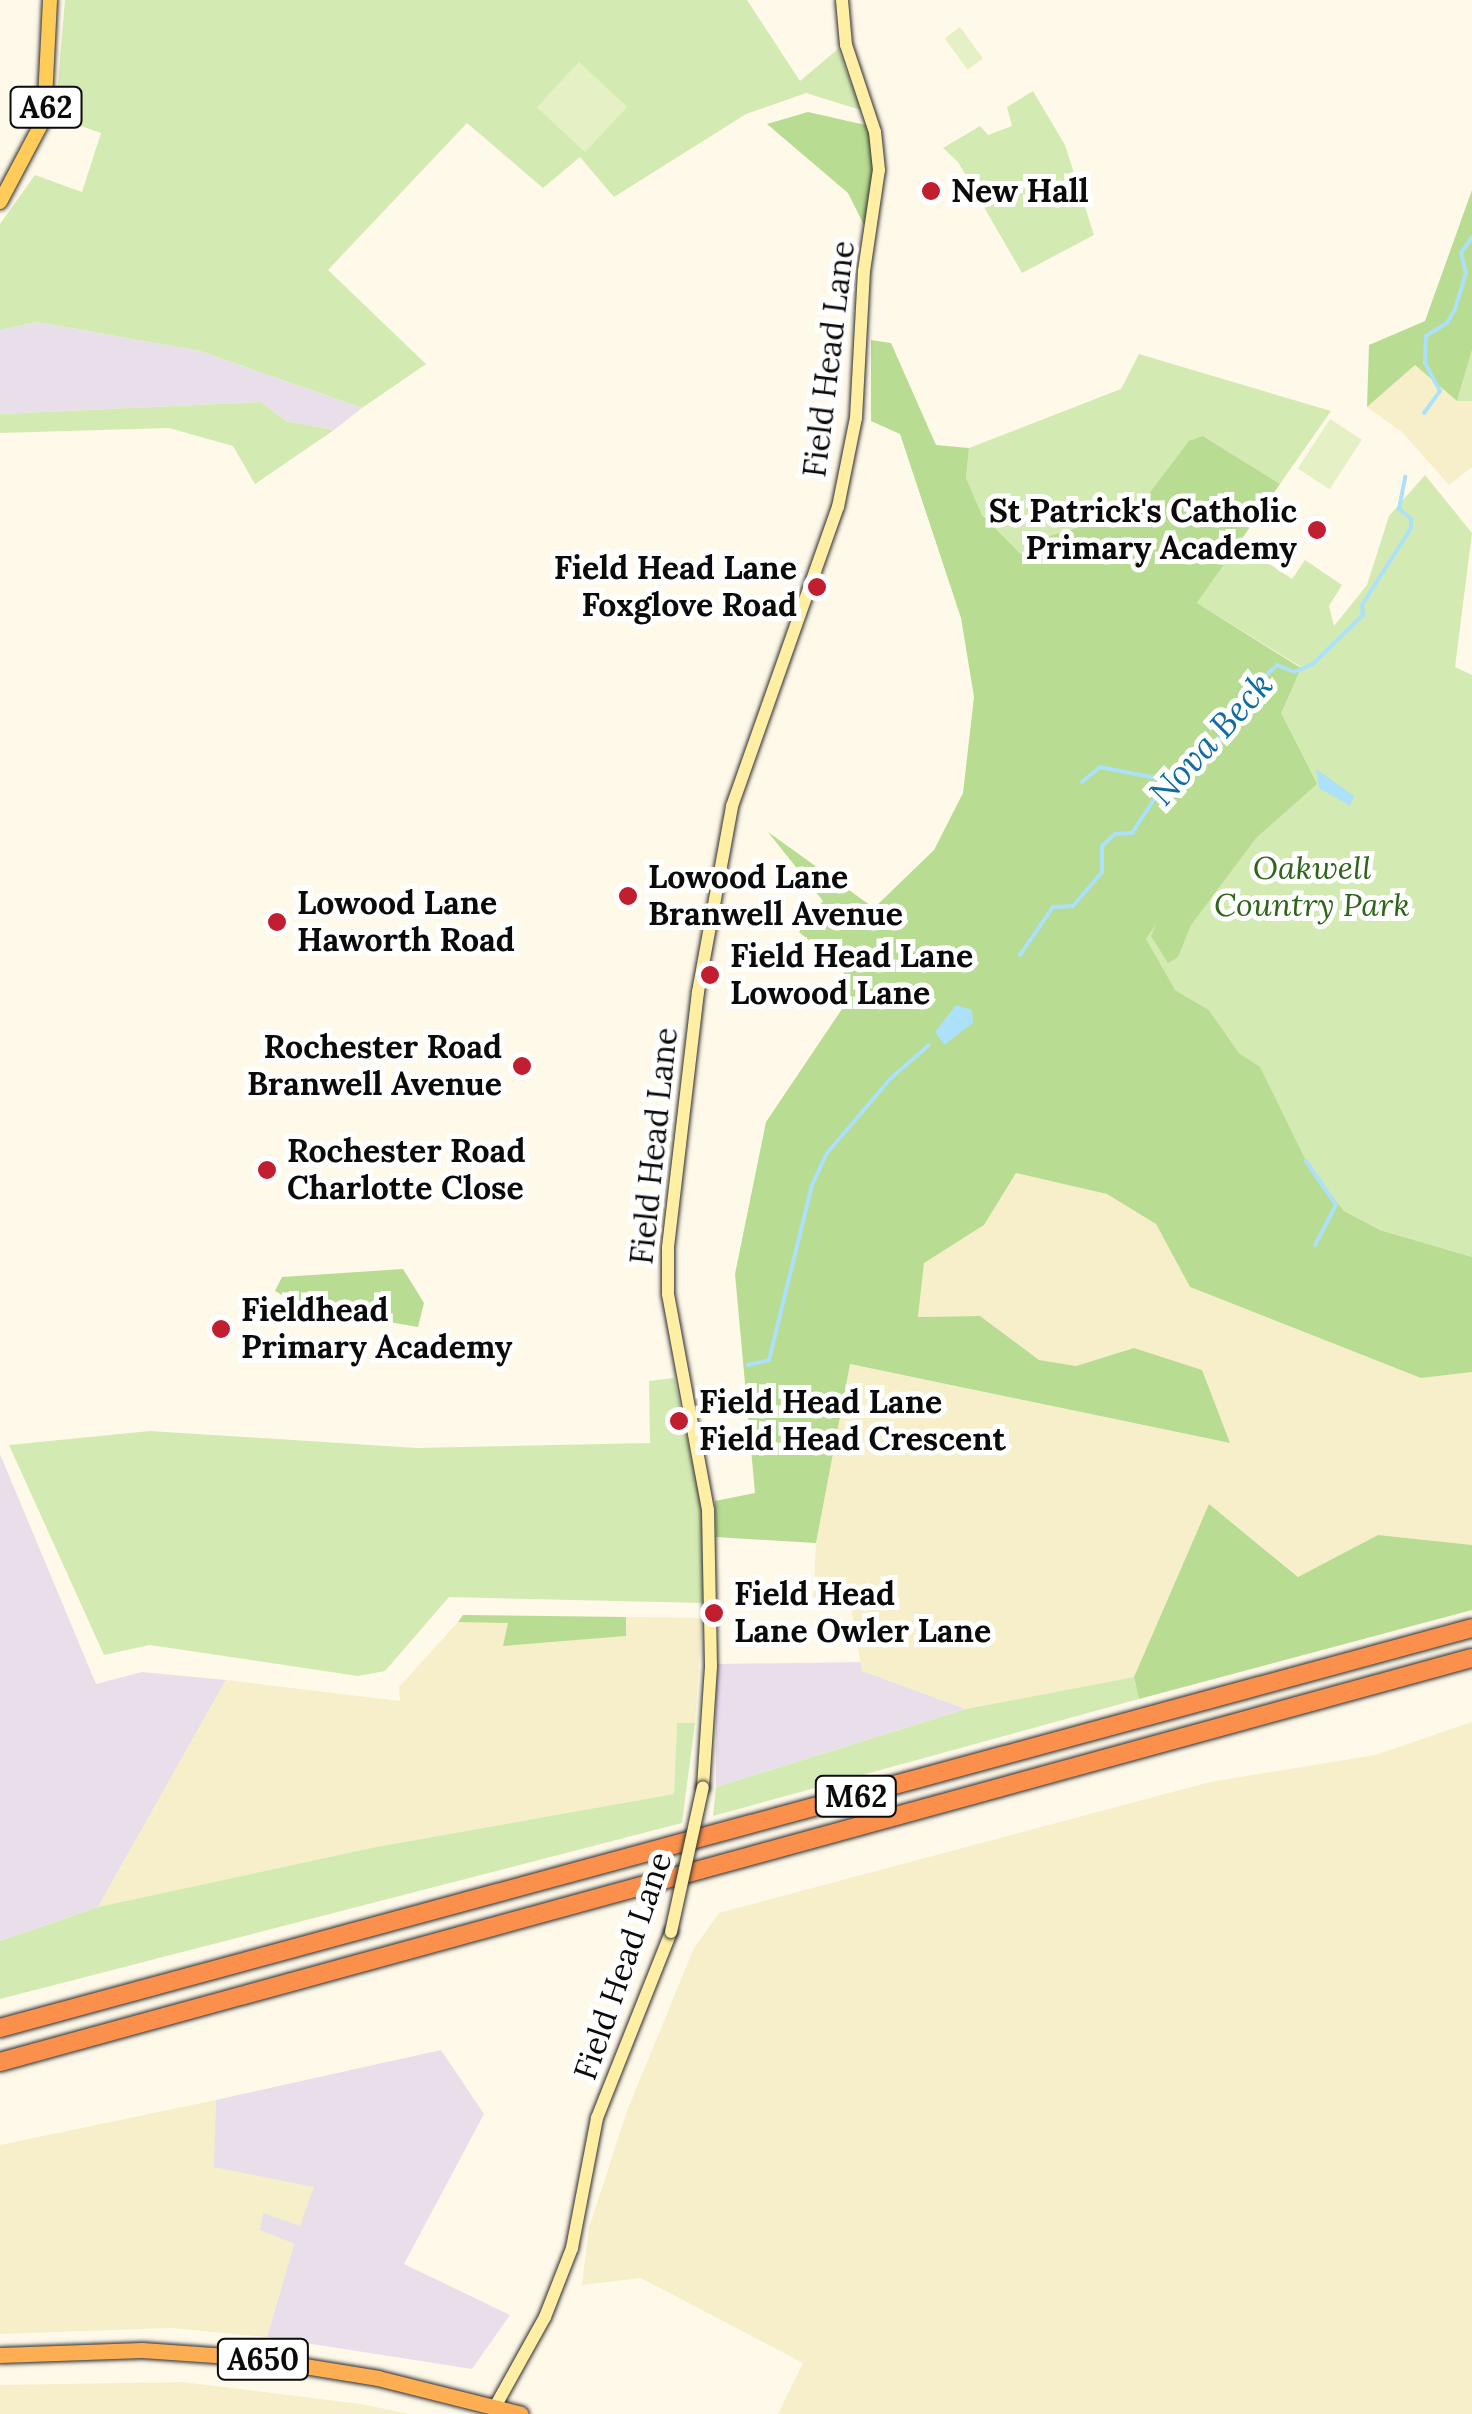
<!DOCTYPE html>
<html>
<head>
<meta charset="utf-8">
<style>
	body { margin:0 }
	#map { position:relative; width:1472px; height:2414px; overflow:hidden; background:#fff9ea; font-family:Lora,serif }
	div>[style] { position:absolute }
	.industrial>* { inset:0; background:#e9dfeb }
	.farmland>* { inset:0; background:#f6efc9 }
	.green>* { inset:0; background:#d3ebb2 }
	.forest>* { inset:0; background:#b8dc91 }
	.pitch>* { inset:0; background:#e5f1c4; transform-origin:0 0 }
	.water>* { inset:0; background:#ace1f9 }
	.stream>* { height:4px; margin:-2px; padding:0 2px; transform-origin:2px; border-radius:2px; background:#ace1f9 }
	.roads { filter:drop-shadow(0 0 2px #2d2d2d) drop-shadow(0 0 2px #2d2d2d) }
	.secondary>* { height:12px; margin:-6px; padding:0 6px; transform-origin:6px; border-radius:6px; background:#ffefa5 }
	.primary>* { height:14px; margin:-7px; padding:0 7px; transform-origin:7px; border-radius:7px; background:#ffcc5a }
	.trunk>* { height:15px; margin:-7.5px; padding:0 7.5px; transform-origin:7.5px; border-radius:7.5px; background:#fdae53 }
	.motorway>* { height:18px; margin:-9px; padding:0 9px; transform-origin:9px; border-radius:9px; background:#fb904c }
	.bridges { filter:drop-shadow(0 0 2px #2d2d2d) drop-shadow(0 0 2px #2d2d2d) }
	.secondary-bridge>* { height:12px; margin:-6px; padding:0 6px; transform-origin:6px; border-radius:6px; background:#ffefa5 }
	.dots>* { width:28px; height:28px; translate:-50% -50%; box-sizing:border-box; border:5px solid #fff; border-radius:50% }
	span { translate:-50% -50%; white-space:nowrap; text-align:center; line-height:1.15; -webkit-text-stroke:10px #fff; paint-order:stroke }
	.shield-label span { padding:2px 8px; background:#fff; border:2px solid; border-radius:8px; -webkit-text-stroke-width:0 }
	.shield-label { font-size:30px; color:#0b0b0b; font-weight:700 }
	.poi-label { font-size:32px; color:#0b0b0b; font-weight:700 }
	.left { translate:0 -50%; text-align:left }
	.right { translate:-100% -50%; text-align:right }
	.street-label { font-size:32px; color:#0b0b0b }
	.park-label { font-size:32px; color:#2e651a; font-style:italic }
	.water-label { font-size:35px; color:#106ca2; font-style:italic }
</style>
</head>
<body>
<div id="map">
	<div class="industrial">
		<i style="clip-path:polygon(37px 322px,200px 351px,362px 408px,334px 430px,286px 421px,261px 402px,0 414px,0 330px)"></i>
		<i style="clip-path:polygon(0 1454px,96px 1684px,142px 1672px,226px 1680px,98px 1907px,0 1941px)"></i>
		<i style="clip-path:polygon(865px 1662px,863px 1671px,966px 1709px,716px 1787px,716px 1664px)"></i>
		<i style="clip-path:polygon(441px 2050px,484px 2114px,404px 2264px,510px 2315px,472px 2369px,267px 2337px,294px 2244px,259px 2230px,263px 2213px,213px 2167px,216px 2100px)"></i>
	</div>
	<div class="farmland">
		<i style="clip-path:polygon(1415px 365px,1457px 401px,1472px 401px,1472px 467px,1449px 485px,1402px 432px,1367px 407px)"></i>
		<i style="clip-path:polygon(1016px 1173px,1107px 1194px,1156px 1224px,1190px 1287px,1421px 1378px,1472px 1372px,1472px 1545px,1378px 1535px,1299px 1577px,1209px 1504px,1134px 1677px,966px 1709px,862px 1671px,851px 1608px,813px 1605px,816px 1543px,849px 1364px,1229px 1443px,1134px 1348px,1076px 1366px,1039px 1360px,980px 1316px,918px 1317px,924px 1263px,984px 1225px)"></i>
		<i style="clip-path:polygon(626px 1617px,702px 1618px,695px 1723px,677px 1724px,674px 1794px,376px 1847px,98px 1907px,226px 1680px,400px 1701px,399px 1687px,458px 1622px,509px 1622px,504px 1645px,625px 1636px)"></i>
		<i style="clip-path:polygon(1472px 1722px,1472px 2414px,778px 2414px,803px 2363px,641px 2278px,582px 2285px,589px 2228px,627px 2111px,694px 1948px,719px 1913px,1210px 1782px,1375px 1755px)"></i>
		<i style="clip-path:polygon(216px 2100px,214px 2167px,314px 2187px,300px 2226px,263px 2213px,260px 2230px,294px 2244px,267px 2337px,171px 2328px,0 2334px,0 2145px)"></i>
		<i style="clip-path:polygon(182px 2382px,361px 2404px,409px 2414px,0 2414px,0 2385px)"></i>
	</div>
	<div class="green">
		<i style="clip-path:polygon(65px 0,747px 0,800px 81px,838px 49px,861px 110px,806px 93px,746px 114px,614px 197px,580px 157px,543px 188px,467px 123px,328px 270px,426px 364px,362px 408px,200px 351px,37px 322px,0 330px,0 224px,35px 175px,82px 192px,101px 133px,55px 117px)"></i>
		<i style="clip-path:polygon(1033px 91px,1065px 145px,1094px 235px,1022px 273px,958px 162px,943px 148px,980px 126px,988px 135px,1012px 126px,1007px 107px)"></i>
		<i style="clip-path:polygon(1472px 350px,1472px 401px,1457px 401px)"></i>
		<i style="clip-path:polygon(1139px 354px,1331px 411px,1280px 484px,1203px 436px,1145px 499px,1112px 517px,1049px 536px,1025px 558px,982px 515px,966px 478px,969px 448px,1121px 389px)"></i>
		<i style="clip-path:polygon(261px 402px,286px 421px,334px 430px,255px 484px,233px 446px,169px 428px,0 433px,0 414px)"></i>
		<i style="clip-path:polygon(1425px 475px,1472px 533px,1455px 667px,1472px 675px,1472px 1257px,1380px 1230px,1344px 1211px,1307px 1167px,1260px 1068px,1239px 1053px,1209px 1010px,1175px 990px,1136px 940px,1301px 667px,1197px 603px,1238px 543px,1292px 579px,1305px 560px,1342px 585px,1329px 606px,1334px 626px,1367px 585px,1389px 516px)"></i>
		<i style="clip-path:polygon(674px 1378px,702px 1508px,703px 1603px,449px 1597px,385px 1671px,358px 1676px,150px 1645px,104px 1655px,9px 1445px,150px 1431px,417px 1448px,650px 1443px,649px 1381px)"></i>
		<i style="clip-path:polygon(1134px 1677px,1139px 1699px,713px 1816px,716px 1787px,966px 1709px)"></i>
		<i style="clip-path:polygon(677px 1723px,695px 1723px,682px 1823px,0 1999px,0 1941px,98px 1907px,376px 1847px,674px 1794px)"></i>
	</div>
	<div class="forest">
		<i style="clip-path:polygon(808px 112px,870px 126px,875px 171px,867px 231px,848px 193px,767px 124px)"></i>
		<i style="clip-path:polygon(1472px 190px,1472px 350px,1457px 401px,1415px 365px,1367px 407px,1369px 345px,1425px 321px)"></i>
		<i style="clip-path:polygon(871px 340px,891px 343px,936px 445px,969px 448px,966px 478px,982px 515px,1025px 558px,1049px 536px,1112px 517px,1145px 499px,1189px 441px,1203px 436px,1280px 484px,1197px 603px,1301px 668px,1281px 713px,1317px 784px,1256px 838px,1191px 925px,1178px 957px,1168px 963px,1151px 936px,1156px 924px,1146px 939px,1175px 990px,1209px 1010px,1239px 1053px,1260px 1067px,1309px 1167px,1344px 1211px,1380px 1230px,1472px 1257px,1472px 1372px,1421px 1378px,1190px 1287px,1156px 1224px,1107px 1194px,1016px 1173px,984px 1225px,924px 1263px,918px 1317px,980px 1316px,1039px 1360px,1076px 1366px,1134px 1348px,1202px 1370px,1230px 1443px,850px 1364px,816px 1543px,716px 1537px,715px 1501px,755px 1493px,735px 1274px,766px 1122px,844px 1006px,844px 970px,799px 932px,823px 901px,768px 832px,874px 908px,934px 850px,963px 793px,974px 697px,961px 618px,900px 434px,871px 421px)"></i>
		<i style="clip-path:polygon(403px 1269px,424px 1303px,418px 1327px,303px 1307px,275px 1291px,282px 1277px)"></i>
		<i style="clip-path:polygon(1209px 1504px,1298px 1577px,1378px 1535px,1472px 1545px,1472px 1610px,1139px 1699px,1134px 1677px)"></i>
		<i style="clip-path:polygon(463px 1615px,626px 1617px,626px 1636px,503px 1646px,508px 1623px,458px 1622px)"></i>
	</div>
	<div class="pitch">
		<i style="left:960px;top:27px;width:39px;height:19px;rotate:54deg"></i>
		<i style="left:579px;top:62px;width:66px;height:62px;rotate:43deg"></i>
		<i style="left:1330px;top:419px;width:38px;height:59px;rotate:33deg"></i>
	</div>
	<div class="water">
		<i style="clip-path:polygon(1316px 769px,1354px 796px,1350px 806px,1319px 788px)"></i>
		<i style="clip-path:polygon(956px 1005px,972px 1010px,973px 1023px,944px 1045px,935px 1032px)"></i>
	</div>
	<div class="stream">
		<i style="left:1424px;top:413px;width:27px;rotate:-54deg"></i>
		<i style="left:1440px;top:391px;width:32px;rotate:-118deg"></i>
		<i style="left:1425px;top:363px;width:27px;rotate:-88deg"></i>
		<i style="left:1426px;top:336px;width:25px;rotate:-32deg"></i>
		<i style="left:1447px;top:323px;width:16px;rotate:-60deg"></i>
		<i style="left:1455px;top:309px;width:37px;rotate:-73deg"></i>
		<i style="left:1466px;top:274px;width:22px;rotate:-103deg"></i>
		<i style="left:1461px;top:253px;width:19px;rotate:-55deg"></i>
		<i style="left:1082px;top:782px;width:23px;rotate:-40deg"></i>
		<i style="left:1100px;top:767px;width:68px;rotate:11deg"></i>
		<i style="left:1020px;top:955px;width:58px;rotate:-55.5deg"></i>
		<i style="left:1053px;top:907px;width:20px;rotate:-3deg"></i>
		<i style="left:1073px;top:906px;width:45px;rotate:-49.5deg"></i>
		<i style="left:1102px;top:872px;width:26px;rotate:-90deg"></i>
		<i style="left:1102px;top:846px;width:18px;rotate:-43deg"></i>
		<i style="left:1115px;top:834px;width:17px;rotate:-3deg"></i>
		<i style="left:1132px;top:833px;width:69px;rotate:-56.8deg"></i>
		<i style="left:1170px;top:775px;width:68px;rotate:-37.2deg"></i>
		<i style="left:1224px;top:734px;width:49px;rotate:-59.2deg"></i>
		<i style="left:1249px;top:692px;width:39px;rotate:-44deg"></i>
		<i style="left:1277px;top:665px;width:18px;rotate:22deg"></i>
		<i style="left:1294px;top:672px;width:21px;rotate:-23deg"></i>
		<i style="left:1313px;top:664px;width:70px;rotate:-44.4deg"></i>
		<i style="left:1363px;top:615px;width:10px;rotate:-96deg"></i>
		<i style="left:1362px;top:605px;width:91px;rotate:-57.5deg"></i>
		<i style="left:1411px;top:528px;width:9px;rotate:-90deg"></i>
		<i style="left:1411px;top:519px;width:16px;rotate:-140deg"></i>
		<i style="left:1399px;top:509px;width:33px;rotate:-79deg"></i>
		<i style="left:1306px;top:1161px;width:53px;rotate:55.7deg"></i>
		<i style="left:1336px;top:1205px;width:45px;rotate:117.7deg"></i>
		<i style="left:748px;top:1365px;width:22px;rotate:-13deg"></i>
		<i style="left:769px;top:1360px;width:180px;rotate:-76.2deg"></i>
		<i style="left:812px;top:1185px;width:35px;rotate:-65deg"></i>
		<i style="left:827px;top:1153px;width:99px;rotate:-49.5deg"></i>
		<i style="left:891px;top:1078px;width:50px;rotate:-41deg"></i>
	</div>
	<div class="roads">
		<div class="secondary">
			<i style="left:703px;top:1787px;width:121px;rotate:-86.2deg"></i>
			<i style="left:711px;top:1666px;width:156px;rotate:-91.1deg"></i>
			<i style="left:708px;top:1510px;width:220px;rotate:-100.5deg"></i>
			<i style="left:668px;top:1294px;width:47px;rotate:-90deg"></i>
			<i style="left:668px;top:1247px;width:257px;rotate:-83.3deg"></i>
			<i style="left:698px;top:992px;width:189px;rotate:-79.6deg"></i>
			<i style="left:732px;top:806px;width:317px;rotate:-70.5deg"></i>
			<i style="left:838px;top:507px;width:91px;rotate:-78.6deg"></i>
			<i style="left:856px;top:418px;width:147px;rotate:-86.9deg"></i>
			<i style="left:864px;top:271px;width:102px;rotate:-81.6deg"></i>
			<i style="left:879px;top:170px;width:38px;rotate:-96deg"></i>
			<i style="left:875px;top:132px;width:92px;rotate:-108.4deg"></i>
			<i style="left:846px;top:45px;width:45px;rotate:-95.1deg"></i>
			<i style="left:496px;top:2405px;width:101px;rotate:-60.9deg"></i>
			<i style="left:545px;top:2317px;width:74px;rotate:-68.6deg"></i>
			<i style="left:572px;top:2248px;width:132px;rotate:-79.1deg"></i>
			<i style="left:597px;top:2118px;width:200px;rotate:-68.3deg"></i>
		</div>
		<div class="primary">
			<i style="left:0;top:202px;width:94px;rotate:-62.1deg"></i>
			<i style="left:44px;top:119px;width:119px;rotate:-87.1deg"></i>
		</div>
		<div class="trunk">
			<i style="left:0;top:2355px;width:142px;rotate:-2deg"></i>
			<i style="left:142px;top:2350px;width:113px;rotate:4deg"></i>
			<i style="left:255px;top:2358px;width:125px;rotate:9.2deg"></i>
			<i style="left:378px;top:2378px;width:147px;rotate:14.1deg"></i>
		</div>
		<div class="motorway">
			<i style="left:0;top:2028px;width:1525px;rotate:-15.2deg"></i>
			<i style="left:0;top:2062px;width:1526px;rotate:-15.35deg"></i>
		</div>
	</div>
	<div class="bridges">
		<div class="secondary-bridge">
			<i style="left:671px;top:1932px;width:148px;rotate:-77.6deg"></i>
		</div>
	</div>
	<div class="dots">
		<i style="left:931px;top:191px;background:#c11e30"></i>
		<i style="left:1317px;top:530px;background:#c11e30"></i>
		<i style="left:817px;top:587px;background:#c11e30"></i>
		<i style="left:628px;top:896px;background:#c11e30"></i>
		<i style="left:277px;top:922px;background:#c11e30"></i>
		<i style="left:710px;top:975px;background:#c11e30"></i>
		<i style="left:522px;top:1066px;background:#c11e30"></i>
		<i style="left:267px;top:1170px;background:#c11e30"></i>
		<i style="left:221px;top:1329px;background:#c11e30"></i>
		<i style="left:679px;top:1421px;background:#c11e30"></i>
		<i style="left:714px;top:1613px;background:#c11e30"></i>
	</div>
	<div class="shield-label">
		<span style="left:46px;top:107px">A62</span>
		<span style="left:856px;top:1796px">M62</span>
		<span style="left:263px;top:2359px">A650</span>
	</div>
	<div class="poi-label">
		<span class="left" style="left:951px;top:191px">New Hall</span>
		<span class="right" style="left:1297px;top:530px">St Patrick's Catholic<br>Primary Academy</span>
		<span class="right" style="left:797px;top:587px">Field Head Lane<br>Foxglove Road</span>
		<span class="left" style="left:648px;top:896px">Lowood Lane<br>Branwell Avenue</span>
		<span class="left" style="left:297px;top:922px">Lowood Lane<br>Haworth Road</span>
		<span class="left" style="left:730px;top:975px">Field Head Lane<br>Lowood Lane</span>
		<span class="right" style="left:502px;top:1066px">Rochester Road<br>Branwell Avenue</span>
		<span class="left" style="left:287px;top:1170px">Rochester Road<br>Charlotte Close</span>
		<span class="left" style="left:241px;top:1329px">Fieldhead<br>Primary Academy</span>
		<span class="left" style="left:699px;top:1421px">Field Head Lane<br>Field Head Crescent</span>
		<span class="left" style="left:734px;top:1613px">Field Head<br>Lane Owler Lane</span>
	</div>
	<div class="street-label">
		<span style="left:829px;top:359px;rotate:-83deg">Field Head Lane</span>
		<span style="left:654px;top:1146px;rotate:-84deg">Field Head Lane</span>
		<span style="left:623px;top:1966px;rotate:-71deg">Field Head Lane</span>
	</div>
	<div class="park-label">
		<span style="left:1312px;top:887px">Oakwell<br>Country Park</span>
	</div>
	<div class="water-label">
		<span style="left:1211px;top:739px;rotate:-48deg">Nova Beck</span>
	</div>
</div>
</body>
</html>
